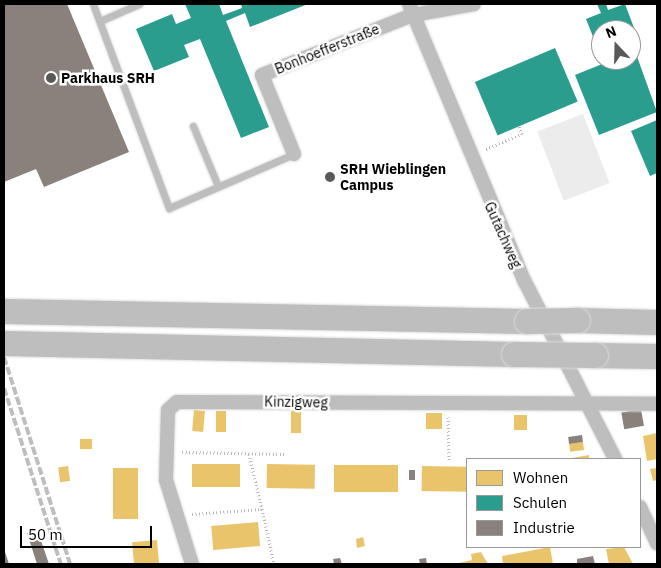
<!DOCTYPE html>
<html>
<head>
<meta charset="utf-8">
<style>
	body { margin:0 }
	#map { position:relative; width:661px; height:568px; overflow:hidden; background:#fff; font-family:"IBM Plex Sans",sans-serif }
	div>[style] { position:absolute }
	.green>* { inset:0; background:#ececec; transform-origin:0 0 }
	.homes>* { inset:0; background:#e9c46a; transform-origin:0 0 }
	.schools>* { inset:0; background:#2a9d8f; transform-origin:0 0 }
	.industry>* { inset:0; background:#8a817c; transform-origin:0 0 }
	.path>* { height:3px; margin-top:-1.5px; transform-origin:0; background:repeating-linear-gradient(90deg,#b9b9b9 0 1px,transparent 0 3.5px) }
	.roads { filter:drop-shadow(0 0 1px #dbdbdb) drop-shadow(0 0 1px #dbdbdb) }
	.lane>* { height:7px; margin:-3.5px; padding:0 3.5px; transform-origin:3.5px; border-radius:3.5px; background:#bebebe }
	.street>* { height:14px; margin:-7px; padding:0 7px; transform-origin:7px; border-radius:7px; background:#bebebe }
	.highway>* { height:25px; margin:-12.5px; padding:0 12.5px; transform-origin:12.5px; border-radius:12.5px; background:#bebebe }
	.rail>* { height:4px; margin-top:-2px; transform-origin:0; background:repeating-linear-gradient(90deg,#bebebe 0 8px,transparent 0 10.5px) }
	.bridges { filter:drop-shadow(0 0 1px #dbdbdb) drop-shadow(0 0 1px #dbdbdb) }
	.highway-bridge>* { height:25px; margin:-12.5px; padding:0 12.5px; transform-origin:12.5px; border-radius:12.5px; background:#bebebe }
	.dots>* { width:14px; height:14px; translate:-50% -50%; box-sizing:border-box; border:2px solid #fff; border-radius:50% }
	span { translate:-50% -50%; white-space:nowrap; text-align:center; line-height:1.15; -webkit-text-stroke:5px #fff; paint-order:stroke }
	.street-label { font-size:14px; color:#000 }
	.poi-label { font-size:14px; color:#000; font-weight:700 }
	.left { translate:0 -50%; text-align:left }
	.frame { position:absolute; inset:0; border:5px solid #000; pointer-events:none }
	.legend { position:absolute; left:466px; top:458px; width:175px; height:90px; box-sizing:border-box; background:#fff; border:1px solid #999; margin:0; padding:6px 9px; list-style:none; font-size:15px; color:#000 }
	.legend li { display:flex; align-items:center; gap:10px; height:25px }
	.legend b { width:25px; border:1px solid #999 }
	.north { position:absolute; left:591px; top:20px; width:50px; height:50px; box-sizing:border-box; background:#fff; border:1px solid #999; border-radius:50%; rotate:339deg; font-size:14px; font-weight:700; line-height:20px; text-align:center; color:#000 }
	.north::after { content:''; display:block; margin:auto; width:18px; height:22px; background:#595959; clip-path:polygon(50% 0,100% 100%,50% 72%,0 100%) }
	.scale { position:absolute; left:20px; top:526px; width:132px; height:22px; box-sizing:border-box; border:2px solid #000; border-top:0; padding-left:6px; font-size:15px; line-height:18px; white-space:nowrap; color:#000; -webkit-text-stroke:4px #fff; paint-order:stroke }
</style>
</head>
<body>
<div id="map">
	<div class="green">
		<i style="left:583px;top:114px;width:74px;height:49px;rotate:69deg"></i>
	</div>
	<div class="homes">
		<i style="left:194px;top:410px;width:11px;height:21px;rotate:5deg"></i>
		<i style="left:216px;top:411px;width:10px;height:21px"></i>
		<i style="left:291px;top:411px;width:10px;height:22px"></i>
		<i style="left:426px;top:413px;width:16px;height:16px"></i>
		<i style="left:514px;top:415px;width:13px;height:15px"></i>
		<i style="clip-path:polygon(657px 433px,657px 459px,647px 461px,643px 436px)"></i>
		<i style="left:80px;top:439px;width:12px;height:10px"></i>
		<i style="left:583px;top:442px;width:8px;height:14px;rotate:83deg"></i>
		<i style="clip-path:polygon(589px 455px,589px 459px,572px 459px,572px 458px)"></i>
		<i style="left:192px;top:464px;width:48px;height:23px"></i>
		<i style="left:267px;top:464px;width:48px;height:24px;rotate:1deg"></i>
		<i style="left:334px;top:465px;width:64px;height:27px"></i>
		<i style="left:68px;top:466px;width:15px;height:10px;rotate:82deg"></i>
		<i style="left:422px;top:466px;width:45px;height:25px;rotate:1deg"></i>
		<i style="left:113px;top:468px;width:25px;height:51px"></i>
		<i style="clip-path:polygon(657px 468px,657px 480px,653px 481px,650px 469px)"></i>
		<i style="left:258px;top:522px;width:24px;height:47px;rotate:85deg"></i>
		<i style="clip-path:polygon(363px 537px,365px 546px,357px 548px,356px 539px)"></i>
		<i style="left:157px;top:540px;width:24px;height:25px;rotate:85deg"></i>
		<i style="clip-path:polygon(550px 547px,553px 564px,503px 564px,502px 556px)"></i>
		<i style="clip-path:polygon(624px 547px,633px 564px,609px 564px,606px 549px)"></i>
		<i style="clip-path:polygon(481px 552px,488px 564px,455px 564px,472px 560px,471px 554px)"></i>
	</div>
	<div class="schools">
		<i style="clip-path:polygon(185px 4px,219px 4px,223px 15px,242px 8px,241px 4px,308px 4px,250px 27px,245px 13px,226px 21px,269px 127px,241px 138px,200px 39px,184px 45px,189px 57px,154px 71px,136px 29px,172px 14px,176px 24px,191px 18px)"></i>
		<i style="clip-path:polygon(597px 4px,606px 4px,608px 10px,625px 4px,639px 41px,631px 45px,631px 30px,601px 30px,601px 57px,586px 19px,601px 13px)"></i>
		<i style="left:555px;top:48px;width:58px;height:87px;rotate:67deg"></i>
		<i style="clip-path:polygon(635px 51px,657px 112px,599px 135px,575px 75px,612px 60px,631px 60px)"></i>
		<i style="clip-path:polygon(657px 120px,657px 173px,650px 176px,631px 131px)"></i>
	</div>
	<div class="industry">
		<i style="clip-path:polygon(4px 4px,67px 4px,129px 152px,44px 187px,36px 169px,4px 182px)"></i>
		<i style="left:641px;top:409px;width:17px;height:20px;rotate:80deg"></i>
		<i style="left:582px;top:435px;width:7px;height:14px;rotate:82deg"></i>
		<i style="left:409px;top:470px;width:6px;height:10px"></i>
		<i style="clip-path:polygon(37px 529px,49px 564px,37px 564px,27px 533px)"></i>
		<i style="clip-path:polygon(4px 549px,9px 564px,4px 564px)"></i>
		<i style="clip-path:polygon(593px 556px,595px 564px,577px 564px,577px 559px)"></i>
		<i style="clip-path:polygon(340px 558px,342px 564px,334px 564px,333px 559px)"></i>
		<i style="clip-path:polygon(426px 558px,427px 564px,420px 564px,419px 559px)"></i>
	</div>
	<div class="path">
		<i style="left:486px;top:149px;width:39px;rotate:-23deg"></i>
		<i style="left:522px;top:134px;width:9px;rotate:-111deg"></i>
		<i style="left:448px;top:417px;width:43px;rotate:88.7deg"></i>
		<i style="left:182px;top:452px;width:105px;rotate:1.1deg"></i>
		<i style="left:249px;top:454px;width:57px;rotate:76.7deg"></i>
		<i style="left:192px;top:514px;width:70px;rotate:-4.1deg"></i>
		<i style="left:262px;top:509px;width:56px;rotate:77.7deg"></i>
	</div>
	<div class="roads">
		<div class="lane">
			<i style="left:93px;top:4px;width:218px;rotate:69.6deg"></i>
			<i style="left:169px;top:208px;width:136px;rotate:-23.4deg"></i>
			<i style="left:100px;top:21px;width:43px;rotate:-23.6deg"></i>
			<i style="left:193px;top:126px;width:65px;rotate:67.4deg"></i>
		</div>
		<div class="street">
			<i style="left:409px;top:4px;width:301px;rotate:67.4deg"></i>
			<i style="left:525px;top:282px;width:199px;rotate:63deg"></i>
			<i style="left:294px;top:154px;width:85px;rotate:-112.1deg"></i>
			<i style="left:262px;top:75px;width:162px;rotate:-21.7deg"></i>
			<i style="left:413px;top:15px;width:62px;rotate:-10.2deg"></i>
			<i style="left:640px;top:507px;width:40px;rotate:65deg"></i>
			<i style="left:192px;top:564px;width:88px;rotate:-107.2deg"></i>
			<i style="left:166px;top:480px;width:70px;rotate:-88.4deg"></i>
			<i style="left:168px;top:410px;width:12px;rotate:-42deg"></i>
			<i style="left:177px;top:402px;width:480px;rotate:0.2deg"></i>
		</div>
		<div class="highway">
			<i style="left:4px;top:311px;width:523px;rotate:1.1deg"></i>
			<i style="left:577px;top:320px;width:80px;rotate:1.4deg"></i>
			<i style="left:4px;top:343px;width:510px;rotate:1.24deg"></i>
			<i style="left:595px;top:355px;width:62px;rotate:0.9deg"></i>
		</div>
	</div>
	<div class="rail">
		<i style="left:4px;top:357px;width:217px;rotate:72.3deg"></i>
		<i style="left:4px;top:388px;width:185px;rotate:72.1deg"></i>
	</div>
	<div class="bridges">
		<div class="highway-bridge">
			<i style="left:527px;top:321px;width:50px;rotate:-1.1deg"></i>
			<i style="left:514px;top:354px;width:81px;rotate:0.7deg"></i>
		</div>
	</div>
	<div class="dots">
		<i style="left:51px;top:78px;background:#595959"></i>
		<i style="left:330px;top:177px;background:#595959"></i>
	</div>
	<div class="street-label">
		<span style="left:327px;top:49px;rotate:-22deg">Bonhoefferstraße</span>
		<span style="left:503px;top:235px;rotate:66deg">Gutachweg</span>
		<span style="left:296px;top:402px;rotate:1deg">Kinzigweg</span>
	</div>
	<div class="poi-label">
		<span class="left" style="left:61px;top:78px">Parkhaus SRH</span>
		<span class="left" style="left:340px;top:177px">SRH Wieblingen<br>Campus</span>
	</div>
	<div class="frame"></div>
	<ul class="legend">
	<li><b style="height:14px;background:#e9c46a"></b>Wohnen</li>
	<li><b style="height:14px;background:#2a9d8f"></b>Schulen</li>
	<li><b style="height:14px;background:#8a817c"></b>Industrie</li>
	</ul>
	<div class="north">N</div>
	<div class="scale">50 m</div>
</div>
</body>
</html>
